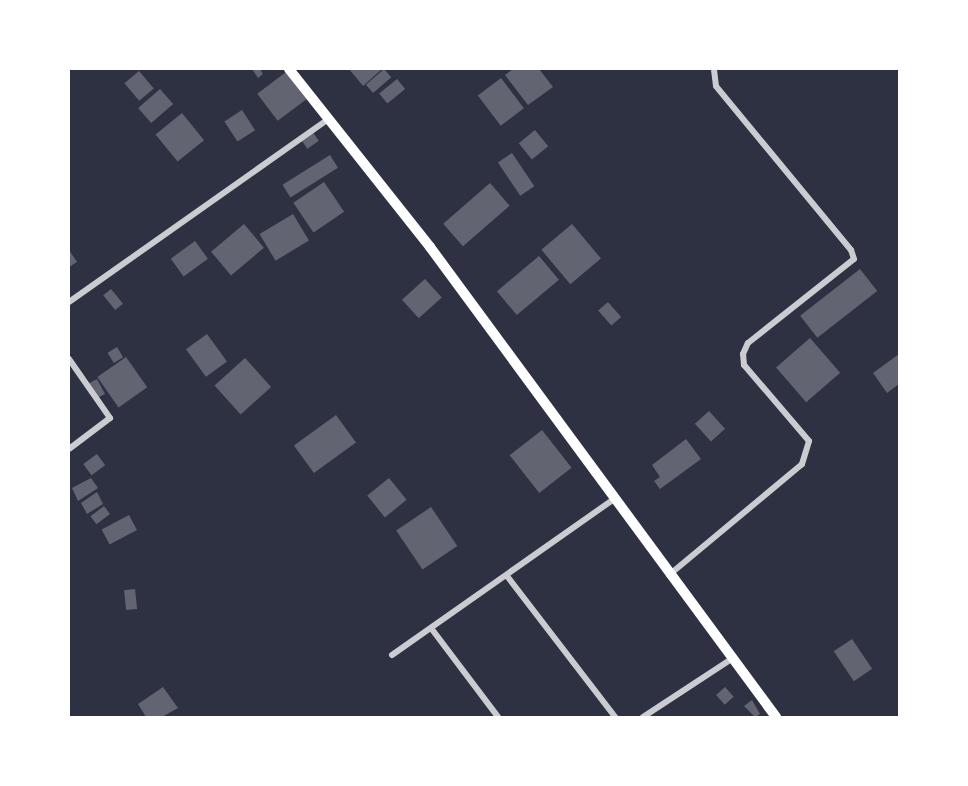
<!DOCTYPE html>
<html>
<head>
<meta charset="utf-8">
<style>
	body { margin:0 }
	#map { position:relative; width:968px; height:786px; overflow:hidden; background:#2d3142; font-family:"Open Sans",sans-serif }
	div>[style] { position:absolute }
	.building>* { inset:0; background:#626471; transform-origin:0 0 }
	.minor>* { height:6px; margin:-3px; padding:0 3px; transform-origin:3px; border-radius:3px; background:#caccd0 }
	.secondary>* { height:10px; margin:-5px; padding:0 5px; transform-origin:5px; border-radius:5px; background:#fff }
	span { translate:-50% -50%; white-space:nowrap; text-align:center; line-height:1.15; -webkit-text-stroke:4.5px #fff; paint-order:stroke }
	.frame { position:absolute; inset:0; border:70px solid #fff; pointer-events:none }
</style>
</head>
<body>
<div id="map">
	<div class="building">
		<i style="clip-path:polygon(252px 69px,260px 69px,263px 74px,258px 78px)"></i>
		<i style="clip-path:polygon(349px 69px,382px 69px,363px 86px)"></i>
		<i style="left:384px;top:69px;width:11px;height:24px;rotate:49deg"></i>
		<i style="clip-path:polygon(513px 69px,539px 69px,553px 87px,528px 105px,505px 75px)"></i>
		<i style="left:139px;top:71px;width:23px;height:19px;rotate:50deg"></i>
		<i style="left:286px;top:72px;width:34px;height:36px;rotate:53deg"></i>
		<i style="left:501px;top:78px;width:38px;height:29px;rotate:53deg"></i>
		<i style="left:397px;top:79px;width:13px;height:23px;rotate:51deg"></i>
		<i style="left:160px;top:89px;width:20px;height:29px;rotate:49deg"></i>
		<i style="left:242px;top:110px;width:24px;height:21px;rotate:57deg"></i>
		<i style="left:182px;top:113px;width:35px;height:34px;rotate:51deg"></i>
		<i style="left:535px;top:130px;width:21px;height:21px;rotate:51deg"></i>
		<i style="left:312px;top:131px;width:12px;height:14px;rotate:55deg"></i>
		<i style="left:512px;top:153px;width:40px;height:17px;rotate:56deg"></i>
		<i style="left:330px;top:155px;width:15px;height:56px;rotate:58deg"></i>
		<i style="left:324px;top:182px;width:36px;height:37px;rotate:56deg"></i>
		<i style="left:490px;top:183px;width:30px;height:62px;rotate:49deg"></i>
		<i style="left:293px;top:214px;width:31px;height:39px;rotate:59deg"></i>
		<i style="left:244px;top:224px;width:31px;height:43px;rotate:50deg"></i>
		<i style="left:572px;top:224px;width:45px;height:40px;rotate:50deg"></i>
		<i style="left:195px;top:241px;width:22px;height:30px;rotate:54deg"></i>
		<i style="clip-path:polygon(69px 250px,77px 262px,69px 267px)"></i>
		<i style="left:539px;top:256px;width:31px;height:55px;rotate:50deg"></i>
		<i style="left:860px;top:269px;width:28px;height:76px;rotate:52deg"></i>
		<i style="left:425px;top:279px;width:25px;height:31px;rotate:48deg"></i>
		<i style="left:111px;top:289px;width:19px;height:10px;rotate:51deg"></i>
		<i style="left:608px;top:302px;width:20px;height:13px;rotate:49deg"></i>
		<i style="left:207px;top:334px;width:34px;height:26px;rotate:54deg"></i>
		<i style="left:810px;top:338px;width:46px;height:45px;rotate:49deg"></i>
		<i style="left:117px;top:347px;width:12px;height:11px;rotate:59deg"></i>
		<i style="clip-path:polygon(899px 354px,899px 384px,887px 393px,873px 373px)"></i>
		<i style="left:126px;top:357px;width:37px;height:35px;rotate:55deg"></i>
		<i style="left:245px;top:358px;width:39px;height:41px;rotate:48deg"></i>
		<i style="left:97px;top:379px;width:17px;height:9px;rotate:62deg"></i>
		<i style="left:709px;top:411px;width:24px;height:19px;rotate:48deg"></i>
		<i style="left:336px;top:415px;width:34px;height:52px;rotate:54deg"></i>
		<i style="left:542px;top:430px;width:48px;height:41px;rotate:52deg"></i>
		<i style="clip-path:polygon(686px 439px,701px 459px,660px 489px,654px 481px,660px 477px,652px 465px)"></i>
		<i style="left:97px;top:454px;width:14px;height:17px;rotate:54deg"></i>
		<i style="clip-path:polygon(91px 478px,98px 488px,78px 501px,72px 488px)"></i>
		<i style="left:389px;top:478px;width:28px;height:28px;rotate:51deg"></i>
		<i style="clip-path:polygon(97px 492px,103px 504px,87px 514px,81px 503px)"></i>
		<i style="left:104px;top:506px;width:10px;height:17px;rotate:53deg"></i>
		<i style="left:431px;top:507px;width:47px;height:42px;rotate:56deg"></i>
		<i style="left:129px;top:515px;width:17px;height:31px;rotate:62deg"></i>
		<i style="left:135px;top:589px;width:20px;height:11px;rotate:84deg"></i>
		<i style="left:852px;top:639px;width:36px;height:22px;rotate:56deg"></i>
		<i style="clip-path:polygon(163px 687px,178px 708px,162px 717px,146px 717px,138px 704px)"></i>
		<i style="left:725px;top:687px;width:13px;height:12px;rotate:48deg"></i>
		<i style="clip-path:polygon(752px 700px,760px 714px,755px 717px,744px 706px)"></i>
	</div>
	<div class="minor">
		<i style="left:69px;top:302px;width:316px;rotate:-35.2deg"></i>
		<i style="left:69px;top:359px;width:72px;rotate:55.2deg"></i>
		<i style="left:110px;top:418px;width:51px;rotate:142.9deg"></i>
		<i style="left:669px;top:575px;width:173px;rotate:-39.8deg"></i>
		<i style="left:802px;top:464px;width:24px;rotate:-73deg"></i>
		<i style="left:809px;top:441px;width:100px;rotate:-130.5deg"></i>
		<i style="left:744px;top:365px;width:11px;rotate:-95deg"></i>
		<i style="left:743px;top:354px;width:12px;rotate:-66deg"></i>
		<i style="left:748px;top:343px;width:135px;rotate:-38.4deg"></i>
		<i style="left:854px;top:259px;width:9px;rotate:-108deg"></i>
		<i style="left:851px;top:250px;width:212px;rotate:-129.5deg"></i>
		<i style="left:716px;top:86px;width:17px;rotate:-97deg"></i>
		<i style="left:507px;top:576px;width:178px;rotate:52.5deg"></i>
		<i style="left:431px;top:628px;width:111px;rotate:53deg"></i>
		<i style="left:392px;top:655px;width:271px;rotate:-35.1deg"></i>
		<i style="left:643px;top:717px;width:108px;rotate:-33.2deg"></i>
	</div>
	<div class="secondary">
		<i style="left:289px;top:69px;width:227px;rotate:51.6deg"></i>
		<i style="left:430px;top:247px;width:584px;rotate:53.64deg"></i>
	</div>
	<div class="frame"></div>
</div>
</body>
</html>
